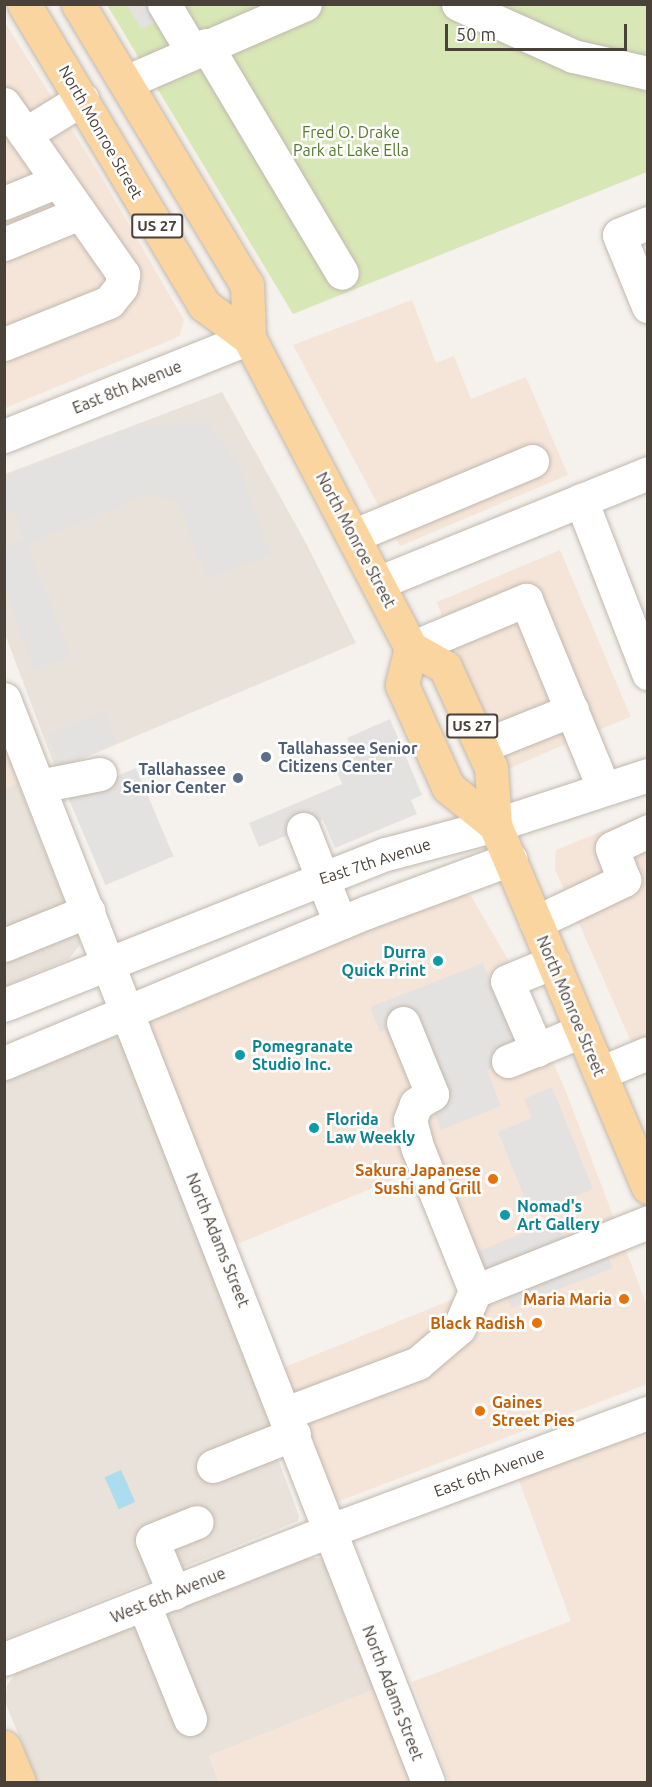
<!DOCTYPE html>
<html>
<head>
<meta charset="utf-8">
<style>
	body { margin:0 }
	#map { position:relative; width:652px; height:1787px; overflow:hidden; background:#f5f1ec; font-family:Ubuntu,sans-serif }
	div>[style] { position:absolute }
	.residential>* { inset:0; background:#e9e2da }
	.commercial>* { inset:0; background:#f5e5d8; transform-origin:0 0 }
	.green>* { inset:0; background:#d8e7b6 }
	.parking>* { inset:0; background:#e4e2e0; transform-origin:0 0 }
	.water>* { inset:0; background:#abdcef; transform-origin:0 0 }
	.roads { filter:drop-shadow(0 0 2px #c1b8ae) drop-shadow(0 0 2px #c1b8ae) }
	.minor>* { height:33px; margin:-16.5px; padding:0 16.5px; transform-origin:16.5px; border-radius:16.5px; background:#fff }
	.major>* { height:33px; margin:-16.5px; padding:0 16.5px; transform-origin:16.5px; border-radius:16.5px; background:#fbd59f }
	.dots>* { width:16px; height:16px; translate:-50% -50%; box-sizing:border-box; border:3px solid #fff; border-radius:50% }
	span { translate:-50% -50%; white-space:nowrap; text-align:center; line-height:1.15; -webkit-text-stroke:5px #fff; paint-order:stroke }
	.shield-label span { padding:2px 4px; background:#fff; border:2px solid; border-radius:4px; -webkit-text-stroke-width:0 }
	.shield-label { font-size:15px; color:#4a4139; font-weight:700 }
	.street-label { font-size:16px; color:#4a4139 }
	.park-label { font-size:16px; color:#557a2d }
	.service-label { font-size:16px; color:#4e5e75; font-weight:700 }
	.left { translate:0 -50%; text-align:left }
	.right { translate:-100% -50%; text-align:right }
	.culture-label { font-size:16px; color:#0d838f; font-weight:700 }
	.food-label { font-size:16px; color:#c56008; font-weight:700 }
	.frame { position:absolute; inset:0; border:6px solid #4a4139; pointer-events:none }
	.scale { position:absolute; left:445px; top:24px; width:182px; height:27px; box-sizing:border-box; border:3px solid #4a4139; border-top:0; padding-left:8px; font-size:18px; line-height:21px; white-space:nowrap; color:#4a4139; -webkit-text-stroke:4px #fff; paint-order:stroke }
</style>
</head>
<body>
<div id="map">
	<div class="residential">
		<i style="clip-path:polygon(222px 392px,307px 545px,356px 643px,56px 770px,5px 634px,5px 474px)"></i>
		<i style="clip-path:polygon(18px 783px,81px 943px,69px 959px,5px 986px,5px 788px)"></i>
		<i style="clip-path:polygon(108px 1032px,120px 1040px,284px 1455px,278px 1459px,299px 1516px,298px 1521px,5px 1639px,5px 1072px)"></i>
		<i style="clip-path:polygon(308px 1558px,321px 1558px,328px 1564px,375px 1689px,209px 1756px,219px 1782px,38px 1782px,5px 1702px,7px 1685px,17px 1672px)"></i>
	</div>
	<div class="commercial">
		<i style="clip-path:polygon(4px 21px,102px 178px,184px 320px,180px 335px,173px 339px,5px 408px)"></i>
		<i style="clip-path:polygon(412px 300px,436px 363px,454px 356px,471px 399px,526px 377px,568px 475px,400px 546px,293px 345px)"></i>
		<i style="left:560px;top:550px;width:181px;height:134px;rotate:67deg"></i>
		<i style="clip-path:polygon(4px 748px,18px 783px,5px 788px,4px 788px)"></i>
		<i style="clip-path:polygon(647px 813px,647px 1078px,555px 869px,556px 850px)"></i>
		<i style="clip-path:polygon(454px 893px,471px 896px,507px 958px,567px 1094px,647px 1306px,647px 1384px,334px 1503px,280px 1369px,464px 1295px,414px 1171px,237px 1244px,150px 1033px,151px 1021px,160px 1012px)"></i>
		<i style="clip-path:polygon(647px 1427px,647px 1782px,449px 1782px,412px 1682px,571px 1621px,517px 1475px)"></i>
		<i style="clip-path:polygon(375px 1689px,412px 1782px,219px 1782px,209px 1756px)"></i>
	</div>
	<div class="green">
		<i style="clip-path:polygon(107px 5px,647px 5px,647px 172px,293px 314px)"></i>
	</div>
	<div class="parking">
		<i style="clip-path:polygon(186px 4px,188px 8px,141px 29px,127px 5px)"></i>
		<i style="clip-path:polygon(208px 424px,236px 459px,271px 555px,207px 579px,178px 503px,150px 494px,26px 544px,71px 656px,34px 670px,5px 589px,5px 548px,24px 539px,12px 508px,5px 511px,5px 476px,138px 425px)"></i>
		<i style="left:104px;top:711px;width:33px;height:62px;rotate:67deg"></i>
		<i style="clip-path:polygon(390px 719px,422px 795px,411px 800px,417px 814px,335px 848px,323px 820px,259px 847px,249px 823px,342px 784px,335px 766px,355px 757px,347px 738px)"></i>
		<i style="left:136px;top:768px;width:96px;height:74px;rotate:67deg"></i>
		<i style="clip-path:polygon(483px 963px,520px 1057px,487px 1070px,501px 1106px,441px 1130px,403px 1023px,380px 1032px,370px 1007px)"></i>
		<i style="clip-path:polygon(552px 1087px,593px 1189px,531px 1214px,498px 1132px,532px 1118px,524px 1099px)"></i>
		<i style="clip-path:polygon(557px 1219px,570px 1253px,601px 1240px,613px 1268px,512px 1308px,500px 1281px,462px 1258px)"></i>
	</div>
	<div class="water">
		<i style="left:121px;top:1470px;width:35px;height:18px;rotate:66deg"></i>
	</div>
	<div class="roads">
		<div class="minor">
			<i style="left:164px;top:4px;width:55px;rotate:59.2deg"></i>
			<i style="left:458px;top:4px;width:126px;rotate:24.3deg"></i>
			<i style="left:573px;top:56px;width:77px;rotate:12.8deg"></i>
			<i style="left:206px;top:45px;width:265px;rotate:59.2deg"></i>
			<i style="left:126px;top:82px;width:195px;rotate:-23.5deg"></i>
			<i style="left:4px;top:104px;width:208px;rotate:55deg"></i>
			<i style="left:123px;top:274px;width:13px;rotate:99deg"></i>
			<i style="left:121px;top:287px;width:19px;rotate:129deg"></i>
			<i style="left:109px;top:302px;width:113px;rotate:158.2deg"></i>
			<i style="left:25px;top:134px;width:67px;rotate:-31.6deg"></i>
			<i style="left:4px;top:203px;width:58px;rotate:-22.2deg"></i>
			<i style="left:648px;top:223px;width:31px;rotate:158deg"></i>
			<i style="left:619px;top:235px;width:77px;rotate:67.8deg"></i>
			<i style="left:4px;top:244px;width:82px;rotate:-22.2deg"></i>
			<i style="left:4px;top:436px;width:264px;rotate:-21.8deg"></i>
			<i style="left:581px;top:500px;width:186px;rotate:68.8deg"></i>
			<i style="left:355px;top:535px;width:192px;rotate:-22.7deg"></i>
			<i style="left:380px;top:582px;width:289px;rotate:-22.1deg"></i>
			<i style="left:411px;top:648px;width:125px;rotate:-22.7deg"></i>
			<i style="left:526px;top:600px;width:204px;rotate:67.6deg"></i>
			<i style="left:4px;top:699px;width:1163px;rotate:68.62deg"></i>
			<i style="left:482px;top:746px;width:97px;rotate:-21.8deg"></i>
			<i style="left:39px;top:786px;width:62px;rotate:-11.1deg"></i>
			<i style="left:303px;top:829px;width:101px;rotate:68.5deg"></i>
			<i style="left:536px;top:922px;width:98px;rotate:-25.5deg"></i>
			<i style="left:624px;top:880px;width:34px;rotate:-111deg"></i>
			<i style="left:612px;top:848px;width:40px;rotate:-25deg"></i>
			<i style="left:4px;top:945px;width:91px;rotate:-22deg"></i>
			<i style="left:4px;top:1005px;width:411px;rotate:-21.6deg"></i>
			<i style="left:386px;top:854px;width:113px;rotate:-14.9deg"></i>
			<i style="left:495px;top:825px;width:161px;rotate:-18.1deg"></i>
			<i style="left:403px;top:1023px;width:77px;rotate:67.8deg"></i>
			<i style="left:432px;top:1094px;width:19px;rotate:148deg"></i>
			<i style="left:416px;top:1104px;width:17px;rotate:111deg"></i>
			<i style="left:410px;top:1120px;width:30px;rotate:75deg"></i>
			<i style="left:418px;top:1149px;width:153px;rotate:68.1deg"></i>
			<i style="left:475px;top:1291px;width:186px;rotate:-21.7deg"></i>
			<i style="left:537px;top:1050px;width:75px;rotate:-113.5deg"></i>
			<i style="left:507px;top:981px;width:50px;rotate:-22.4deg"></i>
			<i style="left:508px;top:1061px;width:80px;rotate:-22.1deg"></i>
			<i style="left:4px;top:1063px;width:393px;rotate:-22.6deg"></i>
			<i style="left:367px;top:912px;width:153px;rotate:-20.3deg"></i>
			<i style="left:600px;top:1073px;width:52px;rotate:-22.6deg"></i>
			<i style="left:286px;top:1413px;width:141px;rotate:-20.7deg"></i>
			<i style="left:418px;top:1363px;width:54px;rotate:-40.5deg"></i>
			<i style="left:459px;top:1328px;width:40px;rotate:-66.6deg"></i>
			<i style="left:213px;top:1466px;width:87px;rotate:-21.6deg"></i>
			<i style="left:174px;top:1593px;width:57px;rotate:-112.5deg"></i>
			<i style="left:152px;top:1540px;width:48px;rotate:-21.8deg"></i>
			<i style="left:144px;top:1605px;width:123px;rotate:68deg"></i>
			<i style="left:4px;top:1659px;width:352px;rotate:-21.5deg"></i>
			<i style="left:331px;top:1530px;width:338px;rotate:-20.3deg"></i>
		</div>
		<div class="major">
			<i style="left:24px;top:4px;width:351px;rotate:59.1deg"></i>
			<i style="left:204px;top:305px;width:56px;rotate:36.3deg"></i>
			<i style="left:249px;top:338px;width:350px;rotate:62.4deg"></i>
			<i style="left:411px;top:648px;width:39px;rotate:29deg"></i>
			<i style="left:445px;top:667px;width:111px;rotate:65.5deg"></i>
			<i style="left:491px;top:768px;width:57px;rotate:86deg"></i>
			<i style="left:495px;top:825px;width:393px;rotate:67.1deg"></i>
			<i style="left:78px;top:4px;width:328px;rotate:59deg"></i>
			<i style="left:247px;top:285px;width:53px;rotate:87.8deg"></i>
			<i style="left:411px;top:648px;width:38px;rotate:104deg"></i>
			<i style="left:402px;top:685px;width:112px;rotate:65.7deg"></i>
			<i style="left:448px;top:787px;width:60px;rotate:39deg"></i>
			<i style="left:4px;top:1747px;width:38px;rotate:67deg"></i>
		</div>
	</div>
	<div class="dots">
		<i style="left:266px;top:757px;background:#5c6f8a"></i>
		<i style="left:238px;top:778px;background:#5c6f8a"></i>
		<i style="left:438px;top:961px;background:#0f9aa8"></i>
		<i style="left:240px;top:1055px;background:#0f9aa8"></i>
		<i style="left:314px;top:1128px;background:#0f9aa8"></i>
		<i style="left:493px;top:1179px;background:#e8710a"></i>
		<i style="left:505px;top:1215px;background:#0f9aa8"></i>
		<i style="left:624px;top:1299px;background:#e8710a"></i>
		<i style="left:537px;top:1323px;background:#e8710a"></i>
		<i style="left:480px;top:1411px;background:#e8710a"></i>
	</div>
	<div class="shield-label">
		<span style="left:157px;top:226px">US 27</span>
		<span style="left:472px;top:726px">US 27</span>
	</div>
	<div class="street-label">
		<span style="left:101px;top:132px;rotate:60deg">North Monroe Street</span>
		<span style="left:127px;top:387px;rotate:-22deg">East 8th Avenue</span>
		<span style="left:356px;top:540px;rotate:62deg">North Monroe Street</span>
		<span style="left:375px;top:861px;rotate:-18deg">East 7th Avenue</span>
		<span style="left:571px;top:1006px;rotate:67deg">North Monroe Street</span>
		<span style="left:218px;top:1240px;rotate:68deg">North Adams Street</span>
		<span style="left:489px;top:1472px;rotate:-20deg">East 6th Avenue</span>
		<span style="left:168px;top:1595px;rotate:-22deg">West 6th Avenue</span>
		<span style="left:393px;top:1693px;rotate:69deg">North Adams Street</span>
	</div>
	<div class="park-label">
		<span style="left:351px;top:141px">Fred O. Drake<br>Park at Lake Ella</span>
	</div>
	<div class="service-label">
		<span class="left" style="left:278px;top:757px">Tallahassee Senior<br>Citizens Center</span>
		<span class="right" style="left:226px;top:778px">Tallahassee<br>Senior Center</span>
	</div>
	<div class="culture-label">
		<span class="right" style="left:426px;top:961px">Durra<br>Quick Print</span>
		<span class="left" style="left:252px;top:1055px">Pomegranate<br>Studio Inc.</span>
		<span class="left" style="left:326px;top:1128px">Florida<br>Law Weekly</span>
		<span class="left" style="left:517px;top:1215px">Nomad's<br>Art Gallery</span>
	</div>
	<div class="food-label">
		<span class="right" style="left:481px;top:1179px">Sakura Japanese<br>Sushi and Grill</span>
		<span class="right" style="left:612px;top:1299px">Maria Maria</span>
		<span class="right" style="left:525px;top:1323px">Black Radish</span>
		<span class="left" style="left:492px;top:1411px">Gaines<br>Street Pies</span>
	</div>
	<div class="frame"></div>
	<div class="scale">50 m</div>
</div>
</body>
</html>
